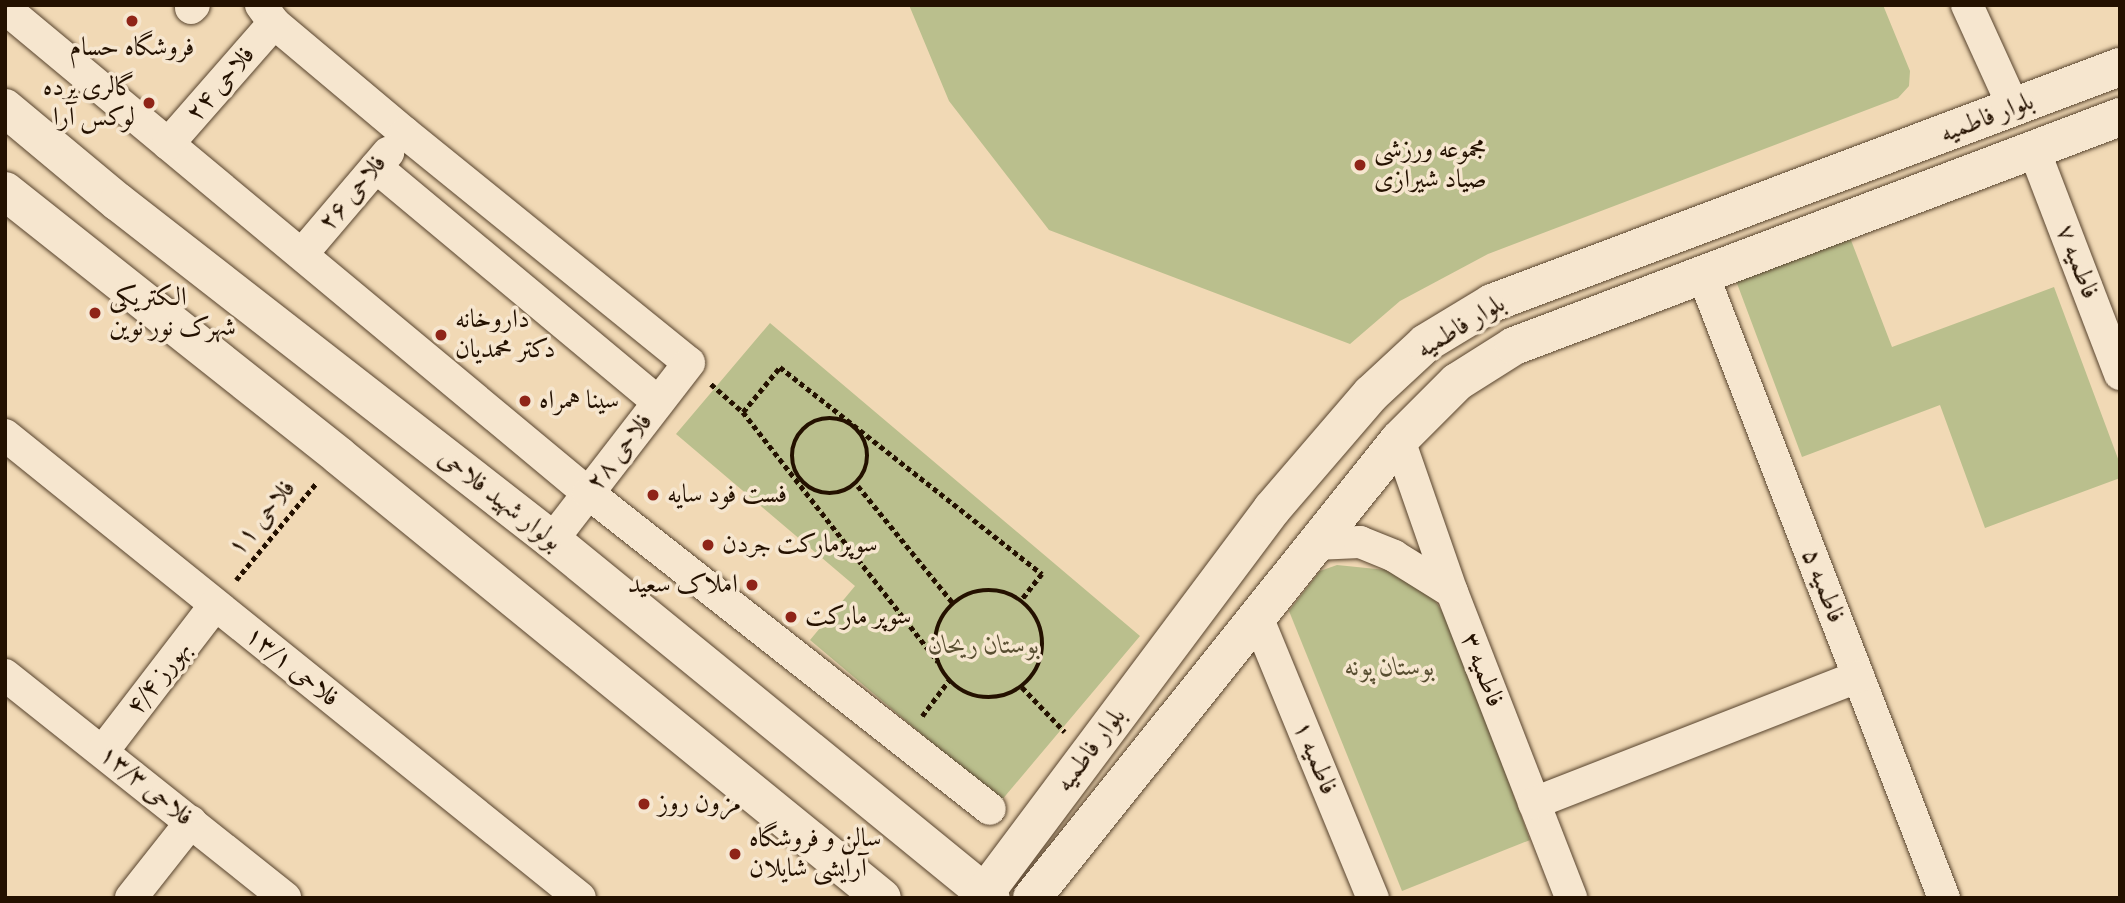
<!DOCTYPE html>
<html>
<head>
<meta charset="utf-8">
<style>
	body { margin:0 }
	#map { position:relative; width:2125px; height:903px; overflow:hidden; background:#f1d9b5; font-family:"IM FELL Double Pica",Amiri,serif }
	div>[style] { position:absolute }
	.green>* { inset:0; background:#babf8d }
	.path>* { height:4.5px; margin-top:-2.25px; transform-origin:0; background:repeating-linear-gradient(90deg,#241100 0 5px,transparent 0 8.5px) }
	.path>.ring { margin:-2.25px; padding:0; box-sizing:content-box; background:none; border:4.5px solid #241100; border-radius:50% }
	.roads { filter:drop-shadow(0 0 2px #57432d) drop-shadow(0 0 2px #57432d) }
	.street>* { height:32px; margin:-16px; padding:0 16px; transform-origin:16px; border-radius:16px; background:#f6e6cf }
	.secondary>* { height:38px; margin:-19px; padding:0 19px; transform-origin:19px; border-radius:19px; background:#f6e6cf }
	.dots>* { width:19px; height:19px; translate:-50% -50%; box-sizing:border-box; border:4px solid #f6e6cf; border-radius:50% }
	span { translate:-50% -50%; white-space:nowrap; text-align:center; line-height:1.15; -webkit-text-stroke:7px #f6e6cf; paint-order:stroke }
	.poi-label { font-size:26px; color:#241100 }
	.right { translate:-100% -50%; text-align:right }
	.left { translate:0 -50%; text-align:left }
	.street-label { font-size:26px; color:#241100 }
	.park-label { font-size:26px; color:#584e31; font-style:italic }
	.frame { position:absolute; inset:0; border:7px solid #241100; pointer-events:none }
</style>
</head>
<body>
<div id="map">
	<div class="green">
		<i style="clip-path:polygon(909px 5px,1883px 5px,1910px 71px,1909px 86px,1898px 98px,1488px 254px,1400px 301px,1350px 344px,1049px 230px,949px 101px)"></i>
		<i style="clip-path:polygon(1849px 235px,1892px 347px,2054px 287px,2120px 464px,2120px 478px,1985px 528px,1940px 405px,1802px 457px,1735px 278px)"></i>
		<i style="clip-path:polygon(770px 323px,1140px 636px,1001px 801px,810px 640px,855px 586px,676px 434px)"></i>
		<i style="clip-path:polygon(1337px 565px,1396px 571px,1434px 599px,1452px 627px,1530px 840px,1402px 891px,1289px 611px,1320px 571px)"></i>
	</div>
	<div class="path">
		<i style="left:711px;top:384px;width:43px;rotate:41.2deg"></i>
		<i style="left:743px;top:412px;width:317px;rotate:52deg"></i>
		<i style="left:743px;top:412px;width:58px;rotate:-50.6deg"></i>
		<i style="left:780px;top:367px;width:334px;rotate:38.3deg"></i>
		<i style="left:1042px;top:574px;width:34px;rotate:128deg"></i>
		<i class="ring" style="left:792px;top:418px;width:71.5px;height:71.5px"></i>
		<i style="left:858px;top:486px;width:151px;rotate:50.9deg"></i>
		<i style="left:236px;top:580px;width:127px;rotate:-50.4deg"></i>
		<i class="ring" style="left:935px;top:590px;width:103.5px;height:103.5px"></i>
		<i style="left:1022px;top:687px;width:62px;rotate:46.3deg"></i>
		<i style="left:922px;top:716px;width:45px;rotate:-53.1deg"></i>
	</div>
	<div class="roads">
		<div class="street">
			<i style="left:261px;top:5px;width:22px;rotate:54deg"></i>
			<i style="left:274px;top:23px;width:171px;rotate:40deg"></i>
			<i style="left:405px;top:133px;width:365px;rotate:39deg"></i>
			<i style="left:689px;top:363px;width:224px;rotate:127.7deg"></i>
			<i style="left:1967px;top:5px;width:113px;rotate:65.5deg"></i>
			<i style="left:191px;top:8px;width:4px;rotate:-45deg"></i>
			<i style="left:18px;top:19px;width:741px;rotate:39.75deg"></i>
			<i style="left:588px;top:493px;width:511px;rotate:38.17deg"></i>
			<i style="left:168px;top:144px;width:161px;rotate:-48.8deg"></i>
			<i style="left:2034px;top:150px;width:240px;rotate:69deg"></i>
			<i style="left:376px;top:167px;width:367px;rotate:39.8deg"></i>
			<i style="left:302px;top:254px;width:133px;rotate:-49.6deg"></i>
			<i style="left:1703px;top:275px;width:668px;rotate:68.85deg"></i>
			<i style="left:5px;top:435px;width:738px;rotate:38.84deg"></i>
			<i style="left:1399px;top:440px;width:161px;rotate:70.8deg"></i>
			<i style="left:1452px;top:592px;width:328px;rotate:68.7deg"></i>
			<i style="left:1315px;top:544px;width:45px;rotate:-2.5deg"></i>
			<i style="left:1360px;top:542px;width:37px;rotate:22deg"></i>
			<i style="left:1394px;top:556px;width:68px;rotate:31.8deg"></i>
			<i style="left:1257px;top:617px;width:304px;rotate:67.6deg"></i>
			<i style="left:5px;top:675px;width:358px;rotate:38.5deg"></i>
			<i style="left:103px;top:751px;width:184px;rotate:-52.5deg"></i>
			<i style="left:1534px;top:803px;width:348px;rotate:-21.3deg"></i>
			<i style="left:131px;top:898px;width:97px;rotate:-51.7deg"></i>
		</div>
		<div class="secondary">
			<i style="left:5px;top:108px;width:147px;rotate:39.8deg"></i>
			<i style="left:118px;top:202px;width:550px;rotate:37.91deg"></i>
			<i style="left:552px;top:540px;width:566px;rotate:39.2deg"></i>
			<i style="left:5px;top:191px;width:426px;rotate:38.4deg"></i>
			<i style="left:339px;top:456px;width:700px;rotate:39.15deg"></i>
			<i style="left:981px;top:898px;width:486px;rotate:-53.2deg"></i>
			<i style="left:1272px;top:509px;width:152px;rotate:-49.3deg"></i>
			<i style="left:1371px;top:394px;width:75px;rotate:-42.8deg"></i>
			<i style="left:1426px;top:343px;width:77px;rotate:-31.2deg"></i>
			<i style="left:1492px;top:303px;width:671px;rotate:-20.6deg"></i>
			<i style="left:1032px;top:898px;width:587px;rotate:-51.29deg"></i>
			<i style="left:1399px;top:440px;width:82px;rotate:-45deg"></i>
			<i style="left:1457px;top:382px;width:67px;rotate:-32.3deg"></i>
			<i style="left:1514px;top:346px;width:648px;rotate:-20.7deg"></i>
		</div>
	</div>
	<div class="dots">
		<i style="left:132px;top:21px;background:#8f2418"></i>
		<i style="left:149px;top:103px;background:#8f2418"></i>
		<i style="left:1360px;top:165px;background:#8f2418"></i>
		<i style="left:95px;top:313px;background:#8f2418"></i>
		<i style="left:441px;top:335px;background:#8f2418"></i>
		<i style="left:525px;top:401px;background:#8f2418"></i>
		<i style="left:653px;top:495px;background:#8f2418"></i>
		<i style="left:708px;top:545px;background:#8f2418"></i>
		<i style="left:752px;top:585px;background:#8f2418"></i>
		<i style="left:791px;top:617px;background:#8f2418"></i>
		<i style="left:644px;top:804px;background:#8f2418"></i>
		<i style="left:735px;top:854px;background:#8f2418"></i>
	</div>
	<div class="poi-label">
		<span style="left:132px;top:48px">فروشگاه حسام</span>
		<span class="right" style="left:135px;top:103px">گالری پرده<br>لوکس آرا</span>
		<span class="left" style="left:1374px;top:165px">مجموعه ورزشی<br>صیاد شیرازی</span>
		<span class="left" style="left:109px;top:313px">الکتریکی<br>شهرک نور نوین</span>
		<span class="left" style="left:455px;top:335px">داروخانه<br>دکتر محمدیان</span>
		<span class="left" style="left:539px;top:401px">سینا همراه</span>
		<span class="left" style="left:667px;top:495px">فست فود سایه</span>
		<span class="left" style="left:722px;top:545px">سوپرمارکت جردن</span>
		<span class="right" style="left:738px;top:585px">املاک سعید</span>
		<span class="left" style="left:805px;top:617px">سوپر مارکت</span>
		<span class="left" style="left:658px;top:804px">مزون روز</span>
		<span class="left" style="left:749px;top:854px">سالن و فروشگاه<br>آرایشی شایلان</span>
	</div>
	<div class="street-label">
		<span style="left:221px;top:84px;rotate:-49deg">فلاحی ۲۴</span>
		<span style="left:1987px;top:118px;rotate:-21deg">بلوار فاطمیه</span>
		<span style="left:353px;top:193px;rotate:-50deg">فلاحی ۲۶</span>
		<span style="left:2077px;top:262px;rotate:69deg">فاطمیه ۷</span>
		<span style="left:1461px;top:327px;rotate:-31deg">بلوار فاطمیه</span>
		<span style="left:620px;top:452px;rotate:-52deg">فلاحی ۲۸</span>
		<span style="left:500px;top:500px;rotate:38deg">بولوار شهید فلاحی</span>
		<span style="left:262px;top:518px;rotate:-50deg">فلاحی ۱۱</span>
		<span style="left:1823px;top:586px;rotate:69deg">فاطمیه ۵</span>
		<span style="left:292px;top:667px;rotate:39deg">فلاحی ۱۳/۱</span>
		<span style="left:1482px;top:670px;rotate:69deg">فاطمیه ۳</span>
		<span style="left:159px;top:678px;rotate:-52deg">بهورز ۴/۴</span>
		<span style="left:1091px;top:750px;rotate:-53deg">بلوار فاطمیه</span>
		<span style="left:1315px;top:758px;rotate:68deg">فاطمیه ۱</span>
		<span style="left:146px;top:786px;rotate:39deg">فلاحی ۱۳/۳</span>
	</div>
	<div class="park-label">
		<span style="left:984px;top:646px">بوستان ریحان</span>
		<span style="left:1390px;top:668px">بوستان پونه</span>
	</div>
	<div class="frame"></div>
</div>
</body>
</html>
